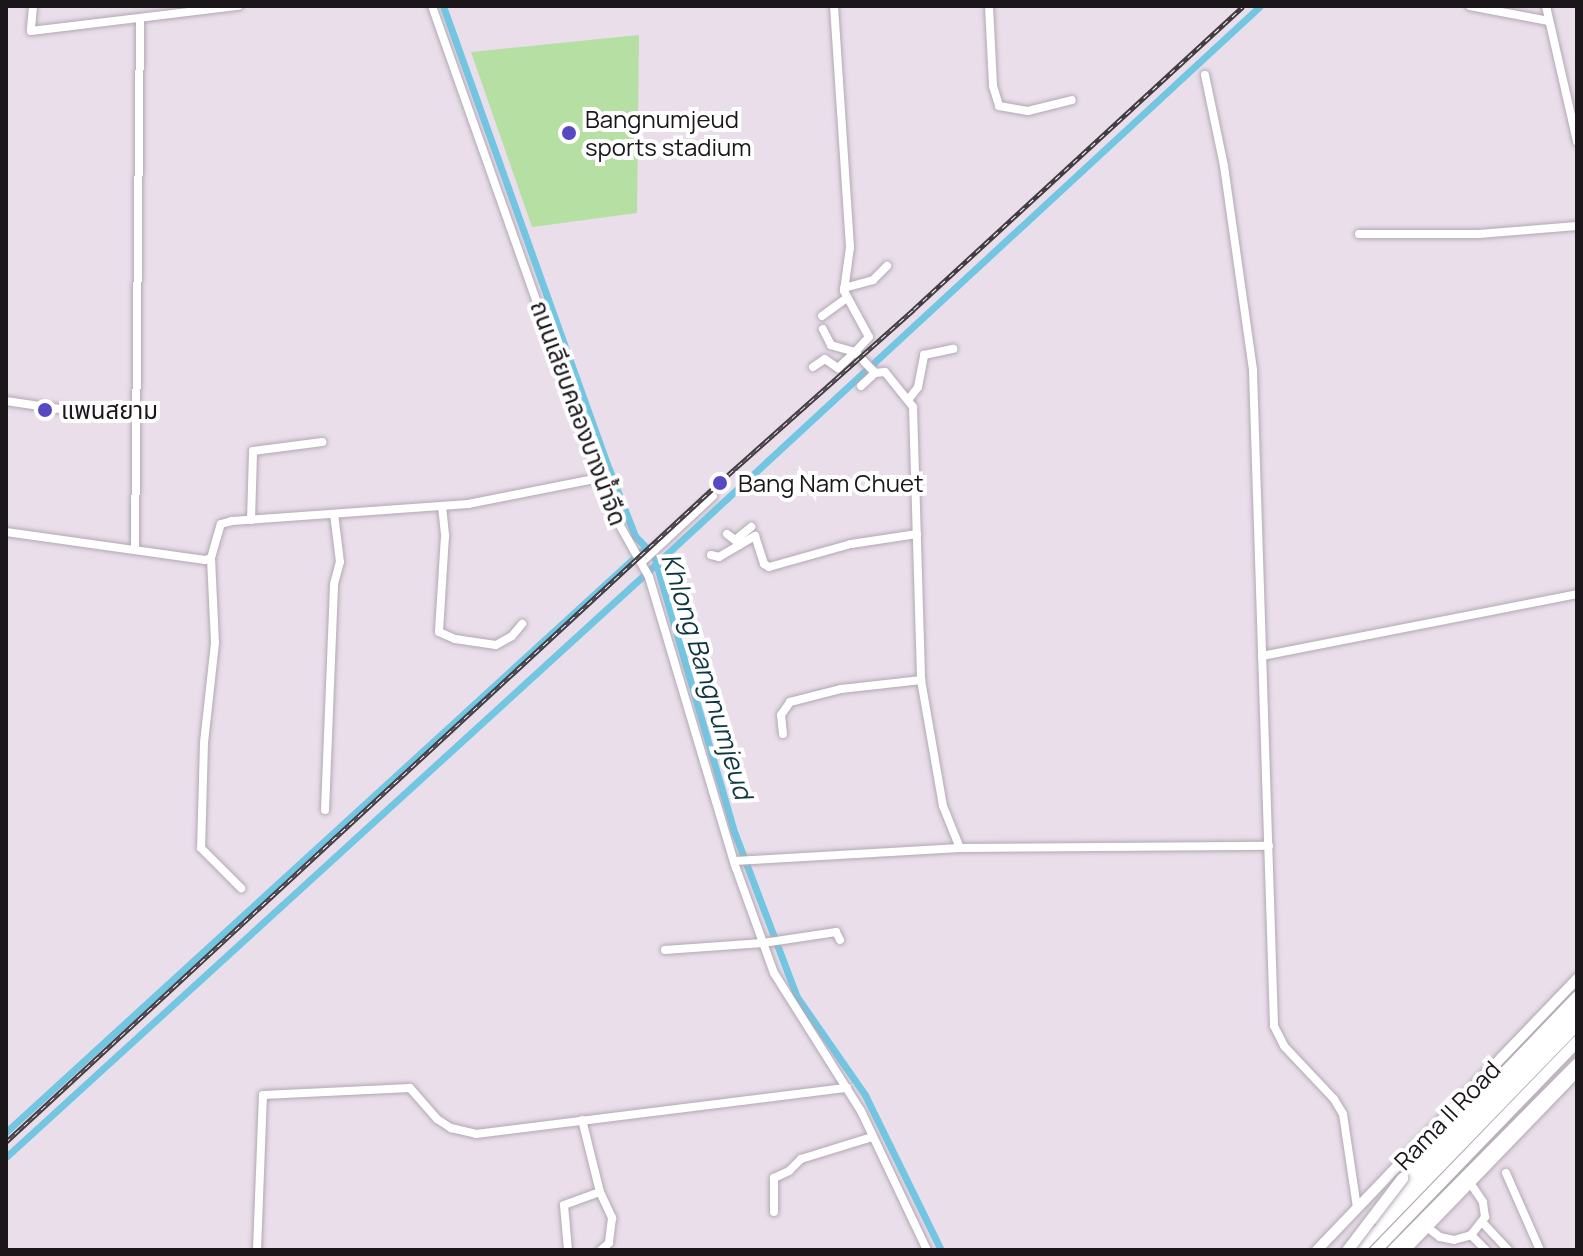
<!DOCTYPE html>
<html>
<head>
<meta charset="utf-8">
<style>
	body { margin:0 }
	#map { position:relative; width:1583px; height:1256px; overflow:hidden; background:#e9deea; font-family:Manrope,"Noto Sans Thai",sans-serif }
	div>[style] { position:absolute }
	.green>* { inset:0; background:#b6dfa4 }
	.canal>* { height:7px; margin:-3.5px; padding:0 3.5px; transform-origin:3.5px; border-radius:3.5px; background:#72c6e2 }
	.roads { filter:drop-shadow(0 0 2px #b2a8b3) drop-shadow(0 0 2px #b2a8b3) }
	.minor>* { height:8px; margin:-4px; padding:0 4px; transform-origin:4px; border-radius:4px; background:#fff }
	.major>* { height:10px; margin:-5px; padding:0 5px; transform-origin:5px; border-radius:5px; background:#fff }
	.highway>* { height:11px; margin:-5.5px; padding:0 5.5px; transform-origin:5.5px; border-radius:5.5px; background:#fff }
	.rail>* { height:5px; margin-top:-2.5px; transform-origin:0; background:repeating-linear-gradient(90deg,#fff 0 6px,#433d43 0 12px); box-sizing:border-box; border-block:2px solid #433d43 }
	.bridges { filter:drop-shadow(0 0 2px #b2a8b3) drop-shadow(0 0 2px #b2a8b3) }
	.highway-bridge>* { height:11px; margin:-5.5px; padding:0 5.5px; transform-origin:5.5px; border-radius:5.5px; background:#fff }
	.dots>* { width:22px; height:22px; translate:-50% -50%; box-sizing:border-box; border:4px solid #fff; border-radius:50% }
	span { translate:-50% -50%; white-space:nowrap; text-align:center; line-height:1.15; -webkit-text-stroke:8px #fff; paint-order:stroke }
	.poi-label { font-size:24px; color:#1a161a }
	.left { translate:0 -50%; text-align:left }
	.street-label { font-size:24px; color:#1a161a }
	.water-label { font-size:26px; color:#0e3641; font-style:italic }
	.frame { position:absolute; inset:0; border:8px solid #1a161a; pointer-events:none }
</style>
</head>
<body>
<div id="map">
	<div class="green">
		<i style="clip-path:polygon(639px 35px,637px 213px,532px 227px,471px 52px)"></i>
	</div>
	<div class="canal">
		<i style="left:443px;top:6px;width:492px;rotate:70.3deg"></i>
		<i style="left:609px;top:469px;width:72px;rotate:68.8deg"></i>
		<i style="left:635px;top:536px;width:28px;rotate:46deg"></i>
		<i style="left:654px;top:556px;width:290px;rotate:73.8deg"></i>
		<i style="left:735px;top:834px;width:174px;rotate:69.2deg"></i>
		<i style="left:797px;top:997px;width:119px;rotate:55.2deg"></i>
		<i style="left:865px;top:1095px;width:173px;rotate:63.9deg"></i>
		<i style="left:6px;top:1132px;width:867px;rotate:-42.43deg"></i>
		<i style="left:6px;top:1157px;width:880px;rotate:-42.37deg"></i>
		<i style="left:656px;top:564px;width:822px;rotate:-42.73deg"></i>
	</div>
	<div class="roads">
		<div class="minor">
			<i style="left:33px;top:6px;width:25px;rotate:95deg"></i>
			<i style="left:31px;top:31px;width:209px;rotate:-6.9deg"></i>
			<i style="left:432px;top:6px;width:530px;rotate:70.51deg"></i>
			<i style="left:609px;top:506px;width:81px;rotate:60.6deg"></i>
			<i style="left:649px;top:577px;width:304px;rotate:73.4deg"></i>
			<i style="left:736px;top:868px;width:112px;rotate:70.1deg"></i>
			<i style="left:774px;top:973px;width:163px;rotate:57.8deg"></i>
			<i style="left:861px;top:1111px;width:154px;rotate:64.6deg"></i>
			<i style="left:834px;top:6px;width:242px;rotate:86.2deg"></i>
			<i style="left:850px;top:247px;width:44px;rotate:97.8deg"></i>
			<i style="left:844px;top:291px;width:52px;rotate:61.5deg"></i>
			<i style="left:869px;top:337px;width:21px;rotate:133deg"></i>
			<i style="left:855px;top:352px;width:29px;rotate:46deg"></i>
			<i style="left:989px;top:6px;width:80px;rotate:87.1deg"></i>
			<i style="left:993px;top:86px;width:21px;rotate:73deg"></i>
			<i style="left:999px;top:106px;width:29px;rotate:10deg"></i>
			<i style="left:1028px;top:111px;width:45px;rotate:-14deg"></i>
			<i style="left:1470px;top:6px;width:80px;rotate:10.8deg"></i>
			<i style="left:1546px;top:6px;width:139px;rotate:77.1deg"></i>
			<i style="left:1205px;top:75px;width:93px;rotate:78.2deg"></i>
			<i style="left:1224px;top:166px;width:207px;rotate:81.9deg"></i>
			<i style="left:1253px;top:371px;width:655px;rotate:88.16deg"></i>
			<i style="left:1274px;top:1026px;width:22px;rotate:63deg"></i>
			<i style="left:1284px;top:1046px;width:73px;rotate:46.7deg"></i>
			<i style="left:1334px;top:1099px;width:17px;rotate:59deg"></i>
			<i style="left:1343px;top:1114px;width:95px;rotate:81.5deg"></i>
			<i style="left:1359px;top:234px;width:120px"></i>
			<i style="left:1479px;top:234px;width:98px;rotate:-4.7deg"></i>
			<i style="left:844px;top:288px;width:30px;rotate:-15deg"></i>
			<i style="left:873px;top:280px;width:20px;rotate:-45deg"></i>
			<i style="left:822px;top:316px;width:31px;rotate:-36deg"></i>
			<i style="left:813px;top:367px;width:14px;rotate:-34deg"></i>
			<i style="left:825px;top:359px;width:16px;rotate:35deg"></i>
			<i style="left:838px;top:368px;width:23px;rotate:-43deg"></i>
			<i style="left:855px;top:352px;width:25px;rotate:-164deg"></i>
			<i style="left:831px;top:345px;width:18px;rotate:-117deg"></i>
			<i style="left:861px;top:386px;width:19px;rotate:-43deg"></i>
			<i style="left:875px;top:373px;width:10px;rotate:-6deg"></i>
			<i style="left:885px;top:372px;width:45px;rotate:51.3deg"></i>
			<i style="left:913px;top:407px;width:273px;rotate:88.3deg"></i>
			<i style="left:921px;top:680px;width:128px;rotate:80.1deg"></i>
			<i style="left:943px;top:806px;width:45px;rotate:68deg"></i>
			<i style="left:908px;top:400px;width:16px;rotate:-52deg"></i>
			<i style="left:918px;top:387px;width:33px;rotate:-79deg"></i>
			<i style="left:924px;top:355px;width:30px;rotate:-12deg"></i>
			<i style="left:6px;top:401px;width:68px;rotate:8.5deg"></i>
			<i style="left:73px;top:411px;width:63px"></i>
			<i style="left:442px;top:506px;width:30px;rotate:84deg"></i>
			<i style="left:445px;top:536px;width:96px;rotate:93.6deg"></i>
			<i style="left:439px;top:632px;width:17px;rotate:24deg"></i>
			<i style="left:455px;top:639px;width:41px;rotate:8.3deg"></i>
			<i style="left:496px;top:645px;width:18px;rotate:-29deg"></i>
			<i style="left:512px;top:636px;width:16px;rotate:-50deg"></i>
			<i style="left:251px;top:520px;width:69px;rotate:-88.3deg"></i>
			<i style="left:253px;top:451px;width:70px;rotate:-7.4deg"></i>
			<i style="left:6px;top:532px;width:201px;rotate:8deg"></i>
			<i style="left:205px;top:560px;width:6px;rotate:-18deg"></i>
			<i style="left:211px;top:558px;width:35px;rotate:-74deg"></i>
			<i style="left:221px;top:524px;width:11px;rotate:-15deg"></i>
			<i style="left:232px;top:521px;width:237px;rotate:-4.1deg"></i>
			<i style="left:468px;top:504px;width:134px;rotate:-11.2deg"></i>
			<i style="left:727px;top:534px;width:10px;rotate:37deg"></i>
			<i style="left:735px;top:540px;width:21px;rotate:-39deg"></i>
			<i style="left:135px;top:550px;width:530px;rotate:-89.46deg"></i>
			<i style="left:711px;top:555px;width:8px;rotate:14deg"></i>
			<i style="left:719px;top:557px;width:42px;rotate:-30.3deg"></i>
			<i style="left:755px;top:536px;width:29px;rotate:72deg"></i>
			<i style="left:764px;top:564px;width:6px;rotate:31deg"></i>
			<i style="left:769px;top:567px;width:85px;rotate:-15.7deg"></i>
			<i style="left:851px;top:544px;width:67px;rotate:-8.6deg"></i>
			<i style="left:211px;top:558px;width:85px;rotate:87.3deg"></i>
			<i style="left:215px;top:643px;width:101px;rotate:96.3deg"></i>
			<i style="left:204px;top:743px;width:105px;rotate:91.6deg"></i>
			<i style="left:201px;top:848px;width:57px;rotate:45deg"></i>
			<i style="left:644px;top:560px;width:94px;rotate:-42.8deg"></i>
			<i style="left:1262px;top:656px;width:321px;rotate:-11.1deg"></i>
			<i style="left:783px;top:734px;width:19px;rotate:-96deg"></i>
			<i style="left:781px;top:715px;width:16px;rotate:-55deg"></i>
			<i style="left:790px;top:702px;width:53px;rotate:-14.3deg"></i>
			<i style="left:841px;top:689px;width:81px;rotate:-6.4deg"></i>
			<i style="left:325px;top:810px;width:226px;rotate:-87.7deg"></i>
			<i style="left:334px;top:584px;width:23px;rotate:-75deg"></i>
			<i style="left:340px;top:562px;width:48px;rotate:-97.1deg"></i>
			<i style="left:735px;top:861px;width:225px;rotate:-3.3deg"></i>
			<i style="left:960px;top:848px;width:309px;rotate:-0.4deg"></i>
			<i style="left:665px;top:950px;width:98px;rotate:-4.1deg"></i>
			<i style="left:763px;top:943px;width:74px;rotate:-8.6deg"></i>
			<i style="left:836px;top:932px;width:9px;rotate:63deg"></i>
			<i style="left:1506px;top:1173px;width:84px;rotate:66.2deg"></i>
			<i style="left:600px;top:1192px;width:29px;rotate:65deg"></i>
			<i style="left:612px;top:1218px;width:25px;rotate:97deg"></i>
			<i style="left:609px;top:1243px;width:11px;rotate:139deg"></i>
			<i style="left:774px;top:1212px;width:34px;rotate:-90deg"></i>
			<i style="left:774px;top:1178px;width:17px;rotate:-25deg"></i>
			<i style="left:789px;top:1171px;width:17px;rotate:-45deg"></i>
			<i style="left:801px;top:1159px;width:74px;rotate:-17.2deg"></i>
			<i style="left:1483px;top:1223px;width:37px;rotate:47deg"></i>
			<i style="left:1427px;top:1227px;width:16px;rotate:38deg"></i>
			<i style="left:1440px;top:1237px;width:14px;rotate:12deg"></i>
			<i style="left:1454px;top:1240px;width:18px;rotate:-16deg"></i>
			<i style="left:1471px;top:1235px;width:23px;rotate:-52deg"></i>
			<i style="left:1485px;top:1217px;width:15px;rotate:-98deg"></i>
			<i style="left:1483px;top:1202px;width:23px;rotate:-124deg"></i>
			<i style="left:1471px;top:1235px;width:21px;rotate:45deg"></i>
			<i style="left:257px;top:1250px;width:155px;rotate:-87.8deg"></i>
			<i style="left:263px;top:1095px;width:147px;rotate:-2.7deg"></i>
			<i style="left:410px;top:1088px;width:41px;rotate:48.9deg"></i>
			<i style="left:437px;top:1119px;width:17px;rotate:33deg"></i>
			<i style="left:451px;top:1128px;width:26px;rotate:13deg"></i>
			<i style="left:476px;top:1134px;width:374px;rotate:-7.1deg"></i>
			<i style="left:568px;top:1250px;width:45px;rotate:-95.1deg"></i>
			<i style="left:564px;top:1205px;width:38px;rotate:-20deg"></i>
			<i style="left:600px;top:1192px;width:74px;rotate:-104deg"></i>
		</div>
		<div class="major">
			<i style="left:1317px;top:1250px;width:376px;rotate:-46.2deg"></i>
			<i style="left:1405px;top:1250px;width:248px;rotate:-46deg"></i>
		</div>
		<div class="highway">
			<i style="left:1402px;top:1178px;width:252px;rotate:-46.1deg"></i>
			<i style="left:1376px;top:1218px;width:289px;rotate:-46deg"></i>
			<i style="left:1358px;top:1250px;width:315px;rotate:-45.9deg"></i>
			<i style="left:1375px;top:1250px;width:291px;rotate:-46deg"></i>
			<i style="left:1392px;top:1250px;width:263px;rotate:-45.3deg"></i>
		</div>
	</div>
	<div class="rail">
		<i style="left:6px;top:1142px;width:972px;rotate:-42.75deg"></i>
		<i style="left:720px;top:482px;width:260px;rotate:-41.7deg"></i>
		<i style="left:914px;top:309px;width:447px;rotate:-42.6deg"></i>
	</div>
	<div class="bridges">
		<div class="highway-bridge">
			<i style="left:1347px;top:1250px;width:91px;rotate:-52.6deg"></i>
		</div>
	</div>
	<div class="dots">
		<i style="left:569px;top:133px;background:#5749c1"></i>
		<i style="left:45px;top:410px;background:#5749c1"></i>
		<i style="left:720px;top:483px;background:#5749c1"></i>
	</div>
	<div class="poi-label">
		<span class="left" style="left:585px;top:133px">Bangnumjeud<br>sports stadium</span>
		<span class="left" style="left:61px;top:410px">แพนสยาม</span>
		<span class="left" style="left:738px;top:483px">Bang Nam Chuet</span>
	</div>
	<div class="street-label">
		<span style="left:579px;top:413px;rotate:70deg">ถนนเลียบคลองบางน้ำจืด</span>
		<span style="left:1447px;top:1115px;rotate:-46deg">Rama II Road</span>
	</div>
	<div class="water-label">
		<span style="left:707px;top:676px;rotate:73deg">Khlong Bangnumjeud</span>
	</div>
	<div class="frame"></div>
</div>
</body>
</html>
